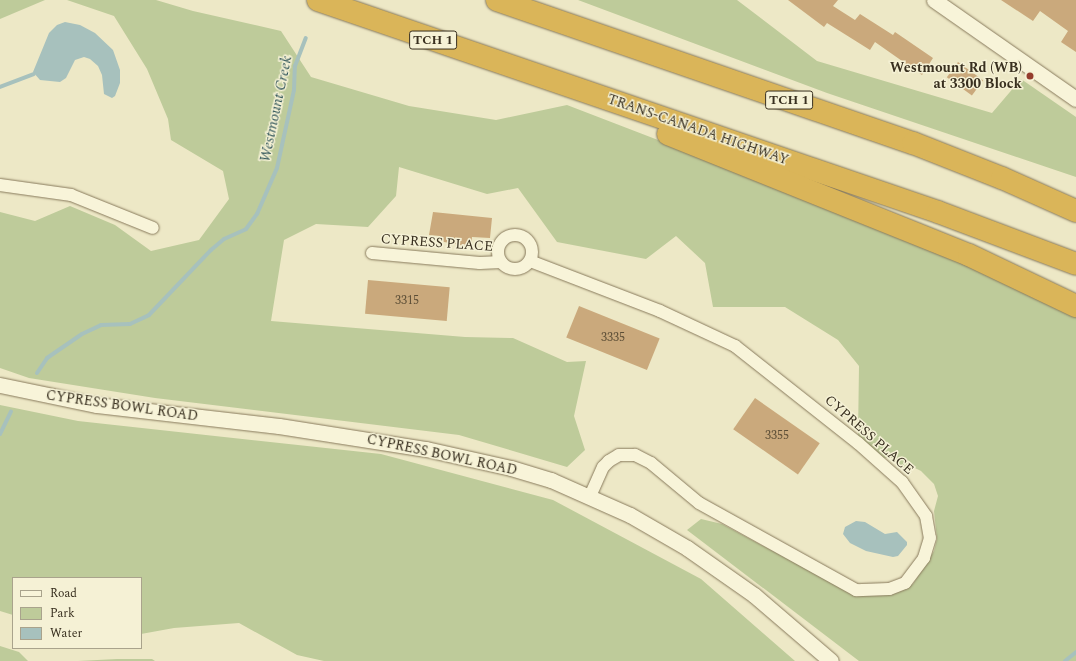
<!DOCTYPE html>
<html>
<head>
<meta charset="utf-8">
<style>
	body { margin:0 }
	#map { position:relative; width:1076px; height:661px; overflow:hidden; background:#ede8c6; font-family:Spectral,serif }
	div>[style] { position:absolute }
	.green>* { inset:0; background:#becb9a }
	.water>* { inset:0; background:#a7c1bd }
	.stream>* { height:4px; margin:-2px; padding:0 2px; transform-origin:2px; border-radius:2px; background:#a7c1bd }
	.building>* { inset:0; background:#caa97c; transform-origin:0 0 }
	.roads { filter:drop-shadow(0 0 1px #887a5c) drop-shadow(0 0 1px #887a5c) }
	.minor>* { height:12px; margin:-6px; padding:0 6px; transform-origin:6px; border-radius:6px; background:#f8f4d9 }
	.minor>.ring { margin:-6px; padding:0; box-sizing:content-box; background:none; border:12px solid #f8f4d9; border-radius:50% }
	.tertiary>* { height:15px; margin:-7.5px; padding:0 7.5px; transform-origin:7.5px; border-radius:7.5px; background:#f8f4d9 }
	.motorway>* { height:22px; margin:-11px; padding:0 11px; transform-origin:11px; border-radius:11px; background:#dab559 }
	.dots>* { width:11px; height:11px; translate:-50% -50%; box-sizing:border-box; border:2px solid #f5f1d5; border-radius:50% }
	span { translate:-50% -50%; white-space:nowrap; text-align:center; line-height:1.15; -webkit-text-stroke:3px #f5f1d5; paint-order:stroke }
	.number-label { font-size:12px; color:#5c4e36 }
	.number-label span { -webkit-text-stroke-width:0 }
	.shield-label span { padding:1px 3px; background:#f5f1d5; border:1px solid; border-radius:3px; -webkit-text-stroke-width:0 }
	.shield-label { font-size:13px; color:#382f1f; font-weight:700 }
	.poi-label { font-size:14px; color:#382f1f; font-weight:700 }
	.right { translate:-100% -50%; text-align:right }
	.street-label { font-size:14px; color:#382f1f }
	.water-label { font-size:15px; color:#2f5458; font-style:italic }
	.legend { position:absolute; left:12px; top:577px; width:130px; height:72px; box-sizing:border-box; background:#f5f1d5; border:1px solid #a9a38c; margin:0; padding:5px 7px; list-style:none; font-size:12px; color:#382f1f }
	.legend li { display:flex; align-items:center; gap:8px; height:20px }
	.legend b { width:20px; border:1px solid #a9a38c }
</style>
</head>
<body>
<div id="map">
	<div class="green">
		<i style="clip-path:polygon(0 0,45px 0,0 19px)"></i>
		<i style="clip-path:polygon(67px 0,156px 0,193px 11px,281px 31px,311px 77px,409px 106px,496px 120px,567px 105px,918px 240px,1058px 305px,1076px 317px,1076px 661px,859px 661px,687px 530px,701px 519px,722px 524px,827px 580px,896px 592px,913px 584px,934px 551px,937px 539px,934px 511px,938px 496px,934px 484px,921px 471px,915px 468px,908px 471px,891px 458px,882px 458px,858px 435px,859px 366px,838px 340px,785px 307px,713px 307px,705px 263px,676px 236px,646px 259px,557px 242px,518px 188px,487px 194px,399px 167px,396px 196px,368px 227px,316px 224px,284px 240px,271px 321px,465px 337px,513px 338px,567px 362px,586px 361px,574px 416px,585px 450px,567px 467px,459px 435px,155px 398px,29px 378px,0 368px,0 212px,35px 221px,70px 206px,115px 225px,151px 251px,199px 240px,229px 199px,223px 171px,171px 140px,168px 119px,147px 69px,114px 16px)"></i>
		<i style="clip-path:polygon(578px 0,737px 0,817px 61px,992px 113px,1021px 79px,1076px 117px,1076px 177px,827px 93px)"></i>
		<i style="clip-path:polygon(0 405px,78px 421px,381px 454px,553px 500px,701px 579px,795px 661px,324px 661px,297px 655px,239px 623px,174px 628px,141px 634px,141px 578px,13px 578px,13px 615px,0 611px)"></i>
		<i style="clip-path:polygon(0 646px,19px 652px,28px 661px,0 661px)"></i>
		<i style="clip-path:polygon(152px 659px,155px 661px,78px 661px,117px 659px)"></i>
	</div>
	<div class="water">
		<i style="clip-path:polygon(65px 22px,80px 25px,95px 33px,113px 50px,120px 70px,120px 83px,115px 96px,112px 98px,104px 94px,102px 75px,98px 66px,90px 59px,84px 57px,75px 60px,66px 78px,60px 82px,40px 80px,33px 72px,49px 33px,57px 25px)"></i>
		<i style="clip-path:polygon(856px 521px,865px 522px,885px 534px,897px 532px,907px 542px,907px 545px,898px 556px,893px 557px,866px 551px,850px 543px,843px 534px,845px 527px)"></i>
	</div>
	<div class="stream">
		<i style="left:0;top:87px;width:36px;rotate:-21deg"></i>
		<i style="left:37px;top:373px;width:18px;rotate:-56deg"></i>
		<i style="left:47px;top:358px;width:42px;rotate:-34.4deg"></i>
		<i style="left:82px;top:334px;width:21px;rotate:-25deg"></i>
		<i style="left:101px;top:325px;width:29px;rotate:-2deg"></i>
		<i style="left:130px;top:324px;width:21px;rotate:-25deg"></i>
		<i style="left:149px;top:315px;width:90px;rotate:-46.4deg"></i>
		<i style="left:211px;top:250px;width:17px;rotate:-40deg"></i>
		<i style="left:224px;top:239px;width:24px;rotate:-24deg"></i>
		<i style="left:246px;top:229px;width:19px;rotate:-54deg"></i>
		<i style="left:257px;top:214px;width:50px;rotate:-66.5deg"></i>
		<i style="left:277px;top:168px;width:80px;rotate:-77.7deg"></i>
		<i style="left:294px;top:90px;width:24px;rotate:-88deg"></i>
		<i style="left:295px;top:66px;width:30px;rotate:-69deg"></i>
		<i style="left:0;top:434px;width:25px;rotate:-64deg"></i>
		<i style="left:1065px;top:661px;width:14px;rotate:-39deg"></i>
	</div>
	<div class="building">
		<i style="clip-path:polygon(788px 0,838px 0,833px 6px,855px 20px,860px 14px,893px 35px,895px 32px,933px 58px,922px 75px,875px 42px,870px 50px,827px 23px,824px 27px)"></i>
		<i style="clip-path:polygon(1001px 0,1076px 0,1076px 52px,1061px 42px,1068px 31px,1040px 11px,1033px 21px)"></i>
		<i style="left:958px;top:62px;width:31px;height:19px;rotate:36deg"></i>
		<i style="clip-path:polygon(433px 212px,492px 218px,490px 238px,472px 237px,471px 247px,439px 241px,440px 236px,429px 235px)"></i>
		<i style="left:368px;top:280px;width:82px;height:34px;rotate:5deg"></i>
		<i style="left:579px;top:306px;width:87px;height:34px;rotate:22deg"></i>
		<i style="left:755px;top:398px;width:79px;height:38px;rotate:35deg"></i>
	</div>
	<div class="roads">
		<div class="minor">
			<i style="left:0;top:185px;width:72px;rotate:8deg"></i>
			<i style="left:71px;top:195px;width:88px;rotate:21.9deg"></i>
			<i class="ring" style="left:498px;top:235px;width:22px;height:22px"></i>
			<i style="left:372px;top:253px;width:108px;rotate:5.3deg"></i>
			<i style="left:480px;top:263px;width:21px;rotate:-3deg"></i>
			<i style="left:530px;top:261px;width:139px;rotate:21deg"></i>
			<i style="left:660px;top:311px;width:83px;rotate:25deg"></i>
			<i style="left:735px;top:346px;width:157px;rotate:38.3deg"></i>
			<i style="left:858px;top:443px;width:59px;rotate:41.6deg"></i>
			<i style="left:902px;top:482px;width:42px;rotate:54.8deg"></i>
			<i style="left:926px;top:516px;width:22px;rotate:80deg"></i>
			<i style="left:930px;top:538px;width:21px;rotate:107deg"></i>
			<i style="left:924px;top:558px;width:31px;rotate:127deg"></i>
			<i style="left:905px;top:583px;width:17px;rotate:159deg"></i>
			<i style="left:889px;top:589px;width:33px;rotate:178deg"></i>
			<i style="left:856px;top:590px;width:179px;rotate:-151deg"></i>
			<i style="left:699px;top:503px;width:62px;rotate:-140.2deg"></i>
			<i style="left:651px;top:463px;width:18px;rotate:-153deg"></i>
			<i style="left:635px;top:455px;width:16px;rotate:180deg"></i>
			<i style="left:619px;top:455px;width:12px;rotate:149deg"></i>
			<i style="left:609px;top:461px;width:8px;rotate:135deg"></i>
			<i style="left:603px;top:467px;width:32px;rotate:114deg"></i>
		</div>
		<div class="tertiary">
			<i style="left:934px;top:0;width:173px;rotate:34.9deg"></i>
			<i style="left:0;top:385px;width:99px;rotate:11.7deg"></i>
			<i style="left:97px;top:405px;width:183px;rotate:6.6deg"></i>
			<i style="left:279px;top:426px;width:149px;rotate:8.9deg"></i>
			<i style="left:426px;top:449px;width:87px;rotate:12.6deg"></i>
			<i style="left:511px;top:468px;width:42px;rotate:16.7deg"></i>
			<i style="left:551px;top:480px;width:86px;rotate:23.9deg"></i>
			<i style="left:630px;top:515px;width:66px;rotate:30.1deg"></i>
			<i style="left:687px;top:548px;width:82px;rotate:35deg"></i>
			<i style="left:754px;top:595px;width:101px;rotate:40.6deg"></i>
		</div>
		<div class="motorway">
			<i style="left:318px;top:0;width:655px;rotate:18.88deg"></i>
			<i style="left:938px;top:212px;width:147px;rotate:20.6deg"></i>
			<i style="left:497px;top:0;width:440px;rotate:19deg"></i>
			<i style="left:913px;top:143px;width:96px;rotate:21.5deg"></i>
			<i style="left:1002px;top:178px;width:81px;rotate:24deg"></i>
			<i style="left:668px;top:134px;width:324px;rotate:21.9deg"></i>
			<i style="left:969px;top:255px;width:119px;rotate:25.5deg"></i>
		</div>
	</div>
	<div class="dots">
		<i style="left:1030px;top:76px;background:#953d2d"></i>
	</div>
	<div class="number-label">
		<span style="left:407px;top:301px">3315</span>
		<span style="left:613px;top:338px">3335</span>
		<span style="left:777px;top:436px">3355</span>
	</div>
	<div class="shield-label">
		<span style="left:433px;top:40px">TCH 1</span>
		<span style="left:789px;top:100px">TCH 1</span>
	</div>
	<div class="poi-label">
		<span class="right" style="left:1022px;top:76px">Westmount Rd (WB)<br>at 3300 Block</span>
	</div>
	<div class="street-label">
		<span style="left:698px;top:130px;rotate:19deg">TRANS-CANADA HIGHWAY</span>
		<span style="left:437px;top:243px;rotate:4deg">CYPRESS PLACE</span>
		<span style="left:122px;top:406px;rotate:8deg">CYPRESS BOWL ROAD</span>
		<span style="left:869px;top:435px;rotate:41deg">CYPRESS PLACE</span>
		<span style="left:442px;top:455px;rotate:12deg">CYPRESS BOWL ROAD</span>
	</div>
	<div class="water-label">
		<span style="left:276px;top:109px;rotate:-78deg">Westmount Creek</span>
	</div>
	<ul class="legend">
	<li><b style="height:5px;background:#f8f4d9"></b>Road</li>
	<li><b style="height:11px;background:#becb9a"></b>Park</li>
	<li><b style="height:11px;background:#a7c1bd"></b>Water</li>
	</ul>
</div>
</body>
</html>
